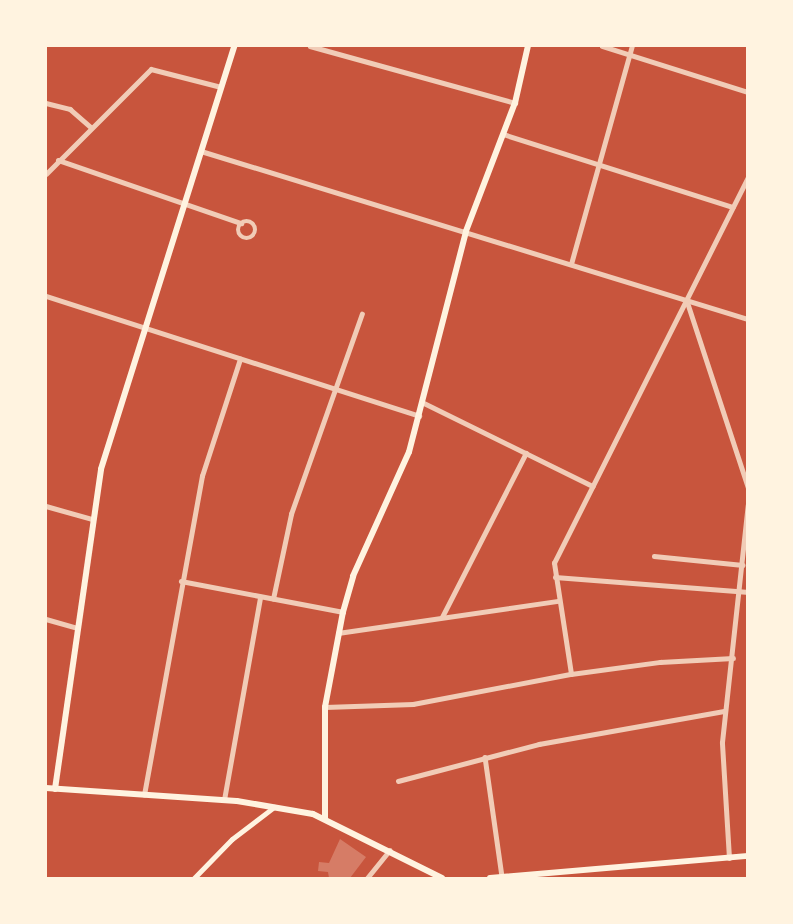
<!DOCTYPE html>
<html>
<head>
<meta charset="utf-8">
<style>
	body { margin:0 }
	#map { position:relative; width:793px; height:924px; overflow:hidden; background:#c8553d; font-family:Mulish,sans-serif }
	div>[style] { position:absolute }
	.building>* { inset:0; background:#d67c66 }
	.minor>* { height:4.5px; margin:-2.25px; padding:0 2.25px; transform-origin:2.25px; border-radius:2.25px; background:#f1ccb7 }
	.minor>.ring { margin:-2.25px; padding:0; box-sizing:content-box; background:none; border:4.5px solid #f1ccb7; border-radius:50% }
	.tertiary>* { height:5px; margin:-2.5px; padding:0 2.5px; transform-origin:2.5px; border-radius:2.5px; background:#f1ccb7 }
	.secondary>* { height:5px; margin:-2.5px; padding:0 2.5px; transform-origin:2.5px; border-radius:2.5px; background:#fff3e0 }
	.primary>* { height:6px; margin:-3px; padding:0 3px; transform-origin:3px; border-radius:3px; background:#fff3e0 }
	span { translate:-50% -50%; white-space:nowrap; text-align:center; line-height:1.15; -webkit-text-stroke:6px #fff3e0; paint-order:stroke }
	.frame { position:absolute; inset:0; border:47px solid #fff3e0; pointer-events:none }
</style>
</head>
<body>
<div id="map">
	<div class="building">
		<i style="clip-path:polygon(340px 839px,366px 857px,350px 878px,329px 878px,328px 872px,318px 871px,319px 862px,329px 863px)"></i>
	</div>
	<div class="minor">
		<i style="left:310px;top:46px;width:213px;rotate:15.5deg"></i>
		<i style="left:602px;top:46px;width:153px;rotate:17.5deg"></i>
		<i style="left:46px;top:103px;width:25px;rotate:14deg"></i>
		<i style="left:70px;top:109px;width:28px;rotate:41deg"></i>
		<i style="left:503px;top:134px;width:241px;rotate:17.6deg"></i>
		<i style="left:201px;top:151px;width:572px;rotate:17.07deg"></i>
		<i style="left:58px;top:160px;width:194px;rotate:19deg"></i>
		<i style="left:46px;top:174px;width:148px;rotate:-45deg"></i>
		<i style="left:151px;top:69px;width:72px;rotate:14.4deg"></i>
		<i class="ring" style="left:238px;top:221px;width:13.5px;height:13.5px"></i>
		<i style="left:571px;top:264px;width:226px;rotate:-74.4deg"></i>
		<i style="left:46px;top:296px;width:392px;rotate:17.8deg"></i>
		<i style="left:687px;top:301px;width:196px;rotate:71.8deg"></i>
		<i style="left:424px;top:403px;width:188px;rotate:26.2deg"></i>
		<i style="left:46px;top:506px;width:48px;rotate:15.8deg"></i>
		<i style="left:654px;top:556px;width:89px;rotate:5.8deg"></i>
		<i style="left:555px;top:577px;width:194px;rotate:4.4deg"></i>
		<i style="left:181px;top:581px;width:165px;rotate:10.8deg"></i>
		<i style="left:273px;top:599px;width:87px;rotate:-78deg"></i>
		<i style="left:291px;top:514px;width:212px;rotate:-70.5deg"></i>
		<i style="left:442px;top:617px;width:184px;rotate:-62.9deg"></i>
		<i style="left:46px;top:619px;width:32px;rotate:16deg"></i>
		<i style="left:338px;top:633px;width:222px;rotate:-8.3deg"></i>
		<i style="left:571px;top:674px;width:112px;rotate:-98.7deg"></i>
		<i style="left:554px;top:563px;width:432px;rotate:-63.3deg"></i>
		<i style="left:325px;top:707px;width:88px;rotate:-2deg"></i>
		<i style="left:413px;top:704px;width:161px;rotate:-10.8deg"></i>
		<i style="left:571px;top:674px;width:90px;rotate:-7.7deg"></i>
		<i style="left:660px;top:662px;width:73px;rotate:-3.1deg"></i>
		<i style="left:485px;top:757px;width:120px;rotate:81.9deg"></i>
		<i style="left:398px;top:781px;width:146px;rotate:-14.7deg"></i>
		<i style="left:539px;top:744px;width:189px;rotate:-10.1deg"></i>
		<i style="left:144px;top:795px;width:324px;rotate:-79.7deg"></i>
		<i style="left:202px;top:476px;width:123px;rotate:-72deg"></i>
		<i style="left:224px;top:800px;width:206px;rotate:-79.9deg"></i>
	</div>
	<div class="tertiary">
		<i style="left:729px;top:858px;width:116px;rotate:-93.5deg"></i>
		<i style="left:722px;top:742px;width:239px;rotate:-83.8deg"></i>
		<i style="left:367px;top:878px;width:36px;rotate:-51deg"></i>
	</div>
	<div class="secondary">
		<i style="left:194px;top:878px;width:54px;rotate:-45.7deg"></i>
		<i style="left:232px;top:839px;width:53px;rotate:-37.3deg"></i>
	</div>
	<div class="primary">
		<i style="left:46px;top:788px;width:191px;rotate:3.9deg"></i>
		<i style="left:237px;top:801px;width:77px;rotate:9.7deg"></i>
		<i style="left:313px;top:814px;width:144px;rotate:26.4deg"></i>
		<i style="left:55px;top:789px;width:323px;rotate:-81.8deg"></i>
		<i style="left:101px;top:469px;width:443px;rotate:-72.5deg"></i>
		<i style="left:325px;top:818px;width:111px;rotate:-90deg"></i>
		<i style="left:325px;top:707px;width:97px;rotate:-79.3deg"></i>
		<i style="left:343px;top:612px;width:37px;rotate:-74deg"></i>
		<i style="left:353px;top:576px;width:136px;rotate:-65.7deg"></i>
		<i style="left:409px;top:452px;width:228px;rotate:-75.5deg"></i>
		<i style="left:466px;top:231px;width:137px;rotate:-69.1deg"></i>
		<i style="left:515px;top:103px;width:58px;rotate:-77.2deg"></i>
		<i style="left:490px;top:878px;width:259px;rotate:-4.9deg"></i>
	</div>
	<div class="frame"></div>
</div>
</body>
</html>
